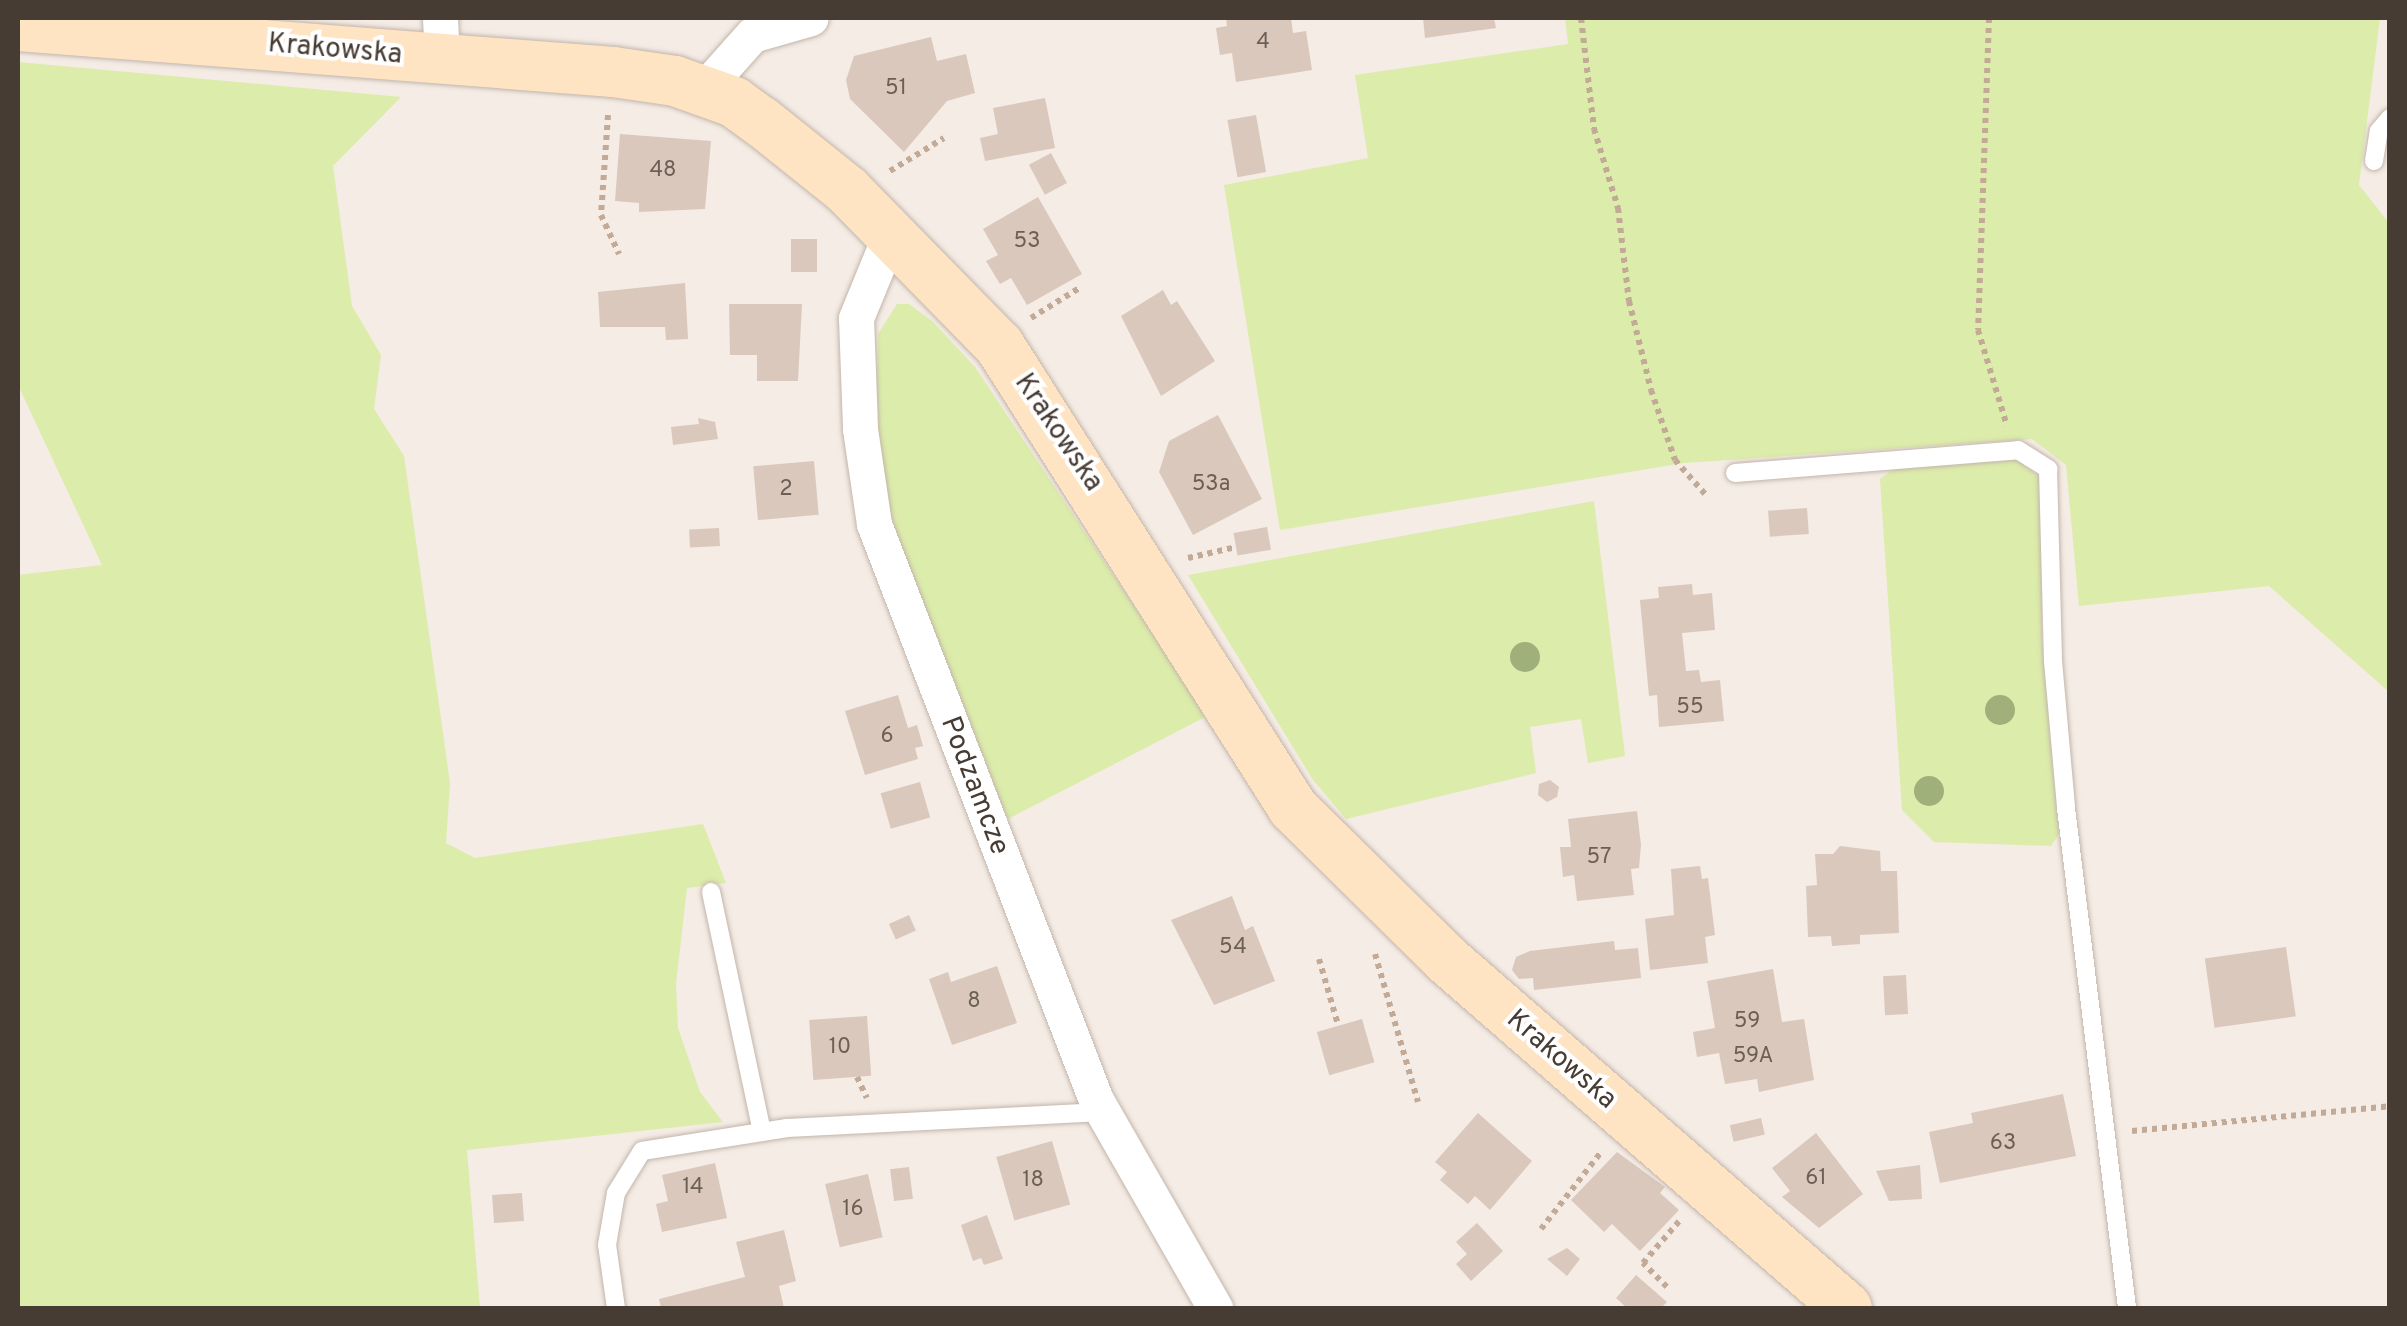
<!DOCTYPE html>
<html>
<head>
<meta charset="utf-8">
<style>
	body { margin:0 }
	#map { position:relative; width:2407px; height:1326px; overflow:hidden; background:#f4ece5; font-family:Overpass,sans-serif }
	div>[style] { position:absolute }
	.green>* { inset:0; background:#dcecaa }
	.building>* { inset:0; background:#dac8bd; transform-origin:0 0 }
	.path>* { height:6px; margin-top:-3px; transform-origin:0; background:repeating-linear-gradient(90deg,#c3aa97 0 5px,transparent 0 10px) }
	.roads { filter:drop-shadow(0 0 2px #c3b5aa) drop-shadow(0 0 2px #c3b5aa) }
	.lane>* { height:18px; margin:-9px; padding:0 9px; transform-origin:9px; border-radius:9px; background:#fff }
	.street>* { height:35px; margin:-17.5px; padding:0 17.5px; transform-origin:17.5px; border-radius:17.5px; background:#fff }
	.secondary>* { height:50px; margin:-25px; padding:0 25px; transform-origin:25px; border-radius:25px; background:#ffe4c4 }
	.trees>* { width:30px; height:30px; margin:-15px; border-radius:50%; background:#9fb07a }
	span { translate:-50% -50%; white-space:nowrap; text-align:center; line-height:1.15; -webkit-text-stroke:8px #fff; paint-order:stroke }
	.number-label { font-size:22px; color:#6c5f56 }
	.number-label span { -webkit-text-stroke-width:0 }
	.street-label { font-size:28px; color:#473c34 }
	.frame { position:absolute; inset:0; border:20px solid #473c34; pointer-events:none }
</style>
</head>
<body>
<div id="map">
	<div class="green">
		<i style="clip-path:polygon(1565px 18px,2380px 18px,2359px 185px,2389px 223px,2389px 692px,2269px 586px,2079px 606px,2066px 465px,2032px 439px,1684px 463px,1280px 530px,1224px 185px,1368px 158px,1355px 75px,1568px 44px)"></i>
		<i style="clip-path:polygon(18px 62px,401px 97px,333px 166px,352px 306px,381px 355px,374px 409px,404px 456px,450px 783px,446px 843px,475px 858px,703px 824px,726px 883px,687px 888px,676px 984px,678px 1028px,700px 1092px,723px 1122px,467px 1150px,480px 1308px,18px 1308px,18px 575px,102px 565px,18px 385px)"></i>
		<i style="clip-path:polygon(897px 304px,909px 304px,932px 321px,975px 367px,1207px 716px,1008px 819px,921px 611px,883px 488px,876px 435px,878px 334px)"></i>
		<i style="clip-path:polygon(2015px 458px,2042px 479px,2042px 640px,2059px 834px,2051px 846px,1934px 842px,1902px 810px,1880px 479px,1895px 468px)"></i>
		<i style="clip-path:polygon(1594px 501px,1625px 756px,1588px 763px,1581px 719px,1530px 727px,1536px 773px,1346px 819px,1313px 780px,1188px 575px)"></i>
	</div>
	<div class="building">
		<i style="clip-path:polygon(1226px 18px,1291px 18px,1293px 33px,1306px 31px,1312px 70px,1236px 82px,1232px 53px,1220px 55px,1216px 28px,1227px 26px)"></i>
		<i style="clip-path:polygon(1423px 18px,1494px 18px,1496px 28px,1425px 38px)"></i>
		<i style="clip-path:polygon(931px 37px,937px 61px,966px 54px,975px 93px,947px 101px,904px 152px,850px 99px,846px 80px,854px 56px)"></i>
		<i style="clip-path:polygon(1045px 98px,1055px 148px,985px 161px,980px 138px,998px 134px,993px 108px)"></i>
		<i style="left:1256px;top:115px;width:58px;height:29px;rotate:80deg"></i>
		<i style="clip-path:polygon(620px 134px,711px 141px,705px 209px,639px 212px,639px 203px,615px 201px)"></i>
		<i style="left:1051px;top:153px;width:34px;height:25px;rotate:62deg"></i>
		<i style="clip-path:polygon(1038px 197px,1082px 274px,1027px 305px,1011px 278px,1000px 284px,986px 261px,998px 255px,983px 229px)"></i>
		<i style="left:791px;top:239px;width:26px;height:33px"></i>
		<i style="clip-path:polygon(685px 283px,688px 339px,666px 340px,665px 327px,600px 327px,598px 292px)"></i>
		<i style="clip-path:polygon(1163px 290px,1171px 305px,1177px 301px,1215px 361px,1161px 396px,1121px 316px)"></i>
		<i style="clip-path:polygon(729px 304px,802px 304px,798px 381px,757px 381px,757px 355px,730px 355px)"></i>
		<i style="clip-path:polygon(1218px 415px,1262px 499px,1193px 535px,1159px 472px,1169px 441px)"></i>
		<i style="clip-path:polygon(698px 418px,715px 422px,718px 439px,673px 445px,671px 427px,699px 424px)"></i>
		<i style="left:814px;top:461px;width:54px;height:61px;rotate:85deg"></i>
		<i style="left:1807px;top:508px;width:26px;height:39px;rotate:86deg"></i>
		<i style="left:1267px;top:527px;width:23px;height:34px;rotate:80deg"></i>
		<i style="left:719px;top:528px;width:18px;height:30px;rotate:87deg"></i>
		<i style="clip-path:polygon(1692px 584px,1693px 595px,1712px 593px,1715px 630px,1682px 633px,1686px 671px,1699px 670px,1701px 682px,1720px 680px,1724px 721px,1659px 727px,1657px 695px,1649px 696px,1640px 600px,1659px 598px,1658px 587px)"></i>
		<i style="clip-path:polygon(898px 695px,908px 728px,917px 725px,923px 746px,915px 748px,918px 759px,865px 775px,845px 711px)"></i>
		<i style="clip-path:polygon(1550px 780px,1559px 787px,1557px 797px,1547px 802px,1538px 795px,1539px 784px)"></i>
		<i style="left:920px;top:782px;width:37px;height:41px;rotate:74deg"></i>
		<i style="clip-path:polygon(1637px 811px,1641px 845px,1639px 868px,1631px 869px,1634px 895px,1577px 901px,1574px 875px,1563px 877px,1560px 847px,1571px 847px,1568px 819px)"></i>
		<i style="clip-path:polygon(1840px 846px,1880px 851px,1881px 871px,1897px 871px,1899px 933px,1860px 935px,1860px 944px,1832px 946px,1831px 936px,1808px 937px,1806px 886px,1817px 885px,1815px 854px,1833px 854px)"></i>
		<i style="clip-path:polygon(1700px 866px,1702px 879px,1708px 878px,1715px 935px,1705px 937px,1708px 963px,1650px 970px,1645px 919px,1674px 915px,1671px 869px)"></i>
		<i style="clip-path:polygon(1232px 896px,1245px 930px,1253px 926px,1275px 981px,1214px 1005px,1171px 920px)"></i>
		<i style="left:909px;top:915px;width:17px;height:22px;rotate:66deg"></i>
		<i style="clip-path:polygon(1614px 941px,1615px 950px,1638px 948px,1641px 978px,1534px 990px,1533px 978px,1519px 979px,1512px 970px,1516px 957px,1530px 951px)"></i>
		<i style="left:2286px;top:947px;width:70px;height:82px;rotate:82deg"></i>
		<i style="clip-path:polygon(997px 966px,1017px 1023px,952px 1045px,929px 979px,948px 972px,951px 982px)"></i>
		<i style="clip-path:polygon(1773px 969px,1782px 1022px,1804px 1019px,1814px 1080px,1759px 1092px,1757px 1079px,1725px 1084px,1719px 1053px,1697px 1057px,1693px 1032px,1715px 1028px,1707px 981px)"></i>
		<i style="left:1906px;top:975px;width:39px;height:23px;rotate:87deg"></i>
		<i style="left:867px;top:1016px;width:60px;height:58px;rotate:86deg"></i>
		<i style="left:1362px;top:1019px;width:45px;height:47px;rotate:74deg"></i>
		<i style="clip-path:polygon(2063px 1094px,2076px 1156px,1940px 1183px,1929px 1132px,1973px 1123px,1971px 1113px)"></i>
		<i style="clip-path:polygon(1478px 1113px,1532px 1161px,1490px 1210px,1475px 1196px,1468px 1204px,1440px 1180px,1447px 1172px,1435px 1162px)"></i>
		<i style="left:1761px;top:1118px;width:17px;height:32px;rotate:77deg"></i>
		<i style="clip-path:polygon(1816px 1133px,1863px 1194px,1819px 1228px,1782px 1197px,1790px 1191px,1772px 1168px)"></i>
		<i style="left:1052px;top:1141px;width:66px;height:58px;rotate:74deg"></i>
		<i style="clip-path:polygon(1617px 1152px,1665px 1187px,1660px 1193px,1679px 1210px,1640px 1251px,1612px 1224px,1604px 1232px,1571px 1200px)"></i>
		<i style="clip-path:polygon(715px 1163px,727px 1218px,662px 1232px,656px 1204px,668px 1201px,662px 1175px)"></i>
		<i style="clip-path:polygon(1920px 1165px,1922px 1199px,1889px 1201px,1876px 1171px)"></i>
		<i style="left:909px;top:1167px;width:32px;height:19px;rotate:83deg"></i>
		<i style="left:868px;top:1174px;width:65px;height:44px;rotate:77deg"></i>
		<i style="left:522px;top:1193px;width:28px;height:30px;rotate:86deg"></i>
		<i style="clip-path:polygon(987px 1215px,1003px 1259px,984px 1265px,981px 1258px,973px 1261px,961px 1225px)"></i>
		<i style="clip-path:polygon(1477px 1223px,1503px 1251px,1471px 1281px,1456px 1264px,1467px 1254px,1456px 1242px)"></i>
		<i style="clip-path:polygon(784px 1230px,796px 1281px,779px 1286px,784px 1308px,661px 1308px,659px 1299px,745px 1277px,736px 1242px)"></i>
		<i style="clip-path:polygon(1567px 1248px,1580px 1259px,1567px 1276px,1547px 1259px)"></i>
		<i style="clip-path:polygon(1636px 1275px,1667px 1302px,1661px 1308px,1627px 1308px,1616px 1298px)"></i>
	</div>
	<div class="path">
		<i style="left:1581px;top:18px;width:112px;rotate:83.3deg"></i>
		<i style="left:1594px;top:129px;width:83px;rotate:73.1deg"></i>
		<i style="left:1618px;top:208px;width:94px;rotate:83.3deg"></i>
		<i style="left:1629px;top:301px;width:92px;rotate:76.1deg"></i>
		<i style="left:1651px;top:390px;width:74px;rotate:71.1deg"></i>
		<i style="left:1675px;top:460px;width:47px;rotate:48.5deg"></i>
		<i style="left:1989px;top:18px;width:312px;rotate:92deg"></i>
		<i style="left:1978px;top:330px;width:100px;rotate:73.2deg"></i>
		<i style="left:608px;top:115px;width:100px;rotate:94deg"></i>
		<i style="left:601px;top:215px;width:43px;rotate:65.2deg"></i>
		<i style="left:890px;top:171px;width:63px;rotate:-31.4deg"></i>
		<i style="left:1031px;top:318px;width:59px;rotate:-31.8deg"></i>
		<i style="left:1188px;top:558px;width:49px;rotate:-12.9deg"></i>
		<i style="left:1375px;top:954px;width:154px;rotate:73.8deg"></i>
		<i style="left:1319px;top:959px;width:69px;rotate:73.9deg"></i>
		<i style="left:857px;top:1077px;width:23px;rotate:65deg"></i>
		<i style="left:2132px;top:1131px;width:259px;rotate:-5.5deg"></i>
		<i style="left:1541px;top:1229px;width:99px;rotate:-52deg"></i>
		<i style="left:1667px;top:1287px;width:34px;rotate:-135deg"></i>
		<i style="left:1643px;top:1263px;width:58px;rotate:-49.2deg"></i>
	</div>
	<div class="roads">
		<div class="lane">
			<i style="left:2374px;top:161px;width:30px;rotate:-81deg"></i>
			<i style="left:2379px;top:131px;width:17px;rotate:-50deg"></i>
			<i style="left:1735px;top:473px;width:284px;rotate:-4.6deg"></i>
			<i style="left:2018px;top:450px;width:36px;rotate:32deg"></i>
			<i style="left:2048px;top:469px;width:192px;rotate:88.5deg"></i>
			<i style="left:2053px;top:661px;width:148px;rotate:84.9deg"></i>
			<i style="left:2066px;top:808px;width:504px;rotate:83.04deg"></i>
			<i style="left:711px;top:892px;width:245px;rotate:78deg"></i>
			<i style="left:616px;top:1308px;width:64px;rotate:-98.1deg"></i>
			<i style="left:607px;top:1245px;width:53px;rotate:-80.2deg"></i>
			<i style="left:616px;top:1193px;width:49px;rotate:-58.2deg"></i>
			<i style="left:642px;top:1151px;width:147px;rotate:-9deg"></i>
			<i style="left:787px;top:1128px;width:316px;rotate:-2.9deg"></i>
		</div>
		<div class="street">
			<i style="left:440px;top:18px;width:41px;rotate:87.2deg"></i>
			<i style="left:703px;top:90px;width:74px;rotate:-48.3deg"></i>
			<i style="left:752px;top:35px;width:61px;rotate:-16.1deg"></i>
			<i style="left:890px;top:235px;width:90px;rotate:112.3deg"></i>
			<i style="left:856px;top:318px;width:111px;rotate:87.9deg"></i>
			<i style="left:860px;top:429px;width:96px;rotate:81.6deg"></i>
			<i style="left:874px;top:524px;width:617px;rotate:68.92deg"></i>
			<i style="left:1096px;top:1100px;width:240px;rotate:60.2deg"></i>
		</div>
		<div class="secondary">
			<i style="left:18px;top:26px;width:597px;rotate:4.42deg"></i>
			<i style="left:613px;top:72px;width:63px;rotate:8.3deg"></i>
			<i style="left:675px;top:81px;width:63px;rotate:19.6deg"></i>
			<i style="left:734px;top:102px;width:34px;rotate:36deg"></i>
			<i style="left:762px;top:122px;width:109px;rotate:38.7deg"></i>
			<i style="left:847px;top:190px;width:217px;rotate:45.6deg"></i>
			<i style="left:999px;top:345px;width:548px;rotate:57.58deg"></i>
			<i style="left:1293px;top:808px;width:216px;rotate:44.6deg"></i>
			<i style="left:1447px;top:960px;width:530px;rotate:41.02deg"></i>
		</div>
	</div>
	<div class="trees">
		<i style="left:1525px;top:657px"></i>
		<i style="left:2000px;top:710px"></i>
		<i style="left:1929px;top:791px"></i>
	</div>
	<div class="number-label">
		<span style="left:1263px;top:43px">4</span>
		<span style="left:896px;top:89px">51</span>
		<span style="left:663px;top:171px">48</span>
		<span style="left:1027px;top:242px">53</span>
		<span style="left:1211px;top:485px">53a</span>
		<span style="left:786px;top:490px">2</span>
		<span style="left:1690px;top:708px">55</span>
		<span style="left:887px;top:737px">6</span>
		<span style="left:1599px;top:858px">57</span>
		<span style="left:1233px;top:948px">54</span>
		<span style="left:974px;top:1002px">8</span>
		<span style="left:1747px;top:1022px">59</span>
		<span style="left:840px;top:1048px">10</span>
		<span style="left:1753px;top:1057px">59A</span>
		<span style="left:2003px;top:1144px">63</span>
		<span style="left:1816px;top:1179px">61</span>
		<span style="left:1033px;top:1181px">18</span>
		<span style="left:693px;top:1188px">14</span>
		<span style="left:853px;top:1210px">16</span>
	</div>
	<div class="street-label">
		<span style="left:335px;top:50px;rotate:5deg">Krakowska</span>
		<span style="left:1058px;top:433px;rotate:56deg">Krakowska</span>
		<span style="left:974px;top:786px;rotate:69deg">Podzamcze</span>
		<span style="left:1561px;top:1060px;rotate:41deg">Krakowska</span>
	</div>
	<div class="frame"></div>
</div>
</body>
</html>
